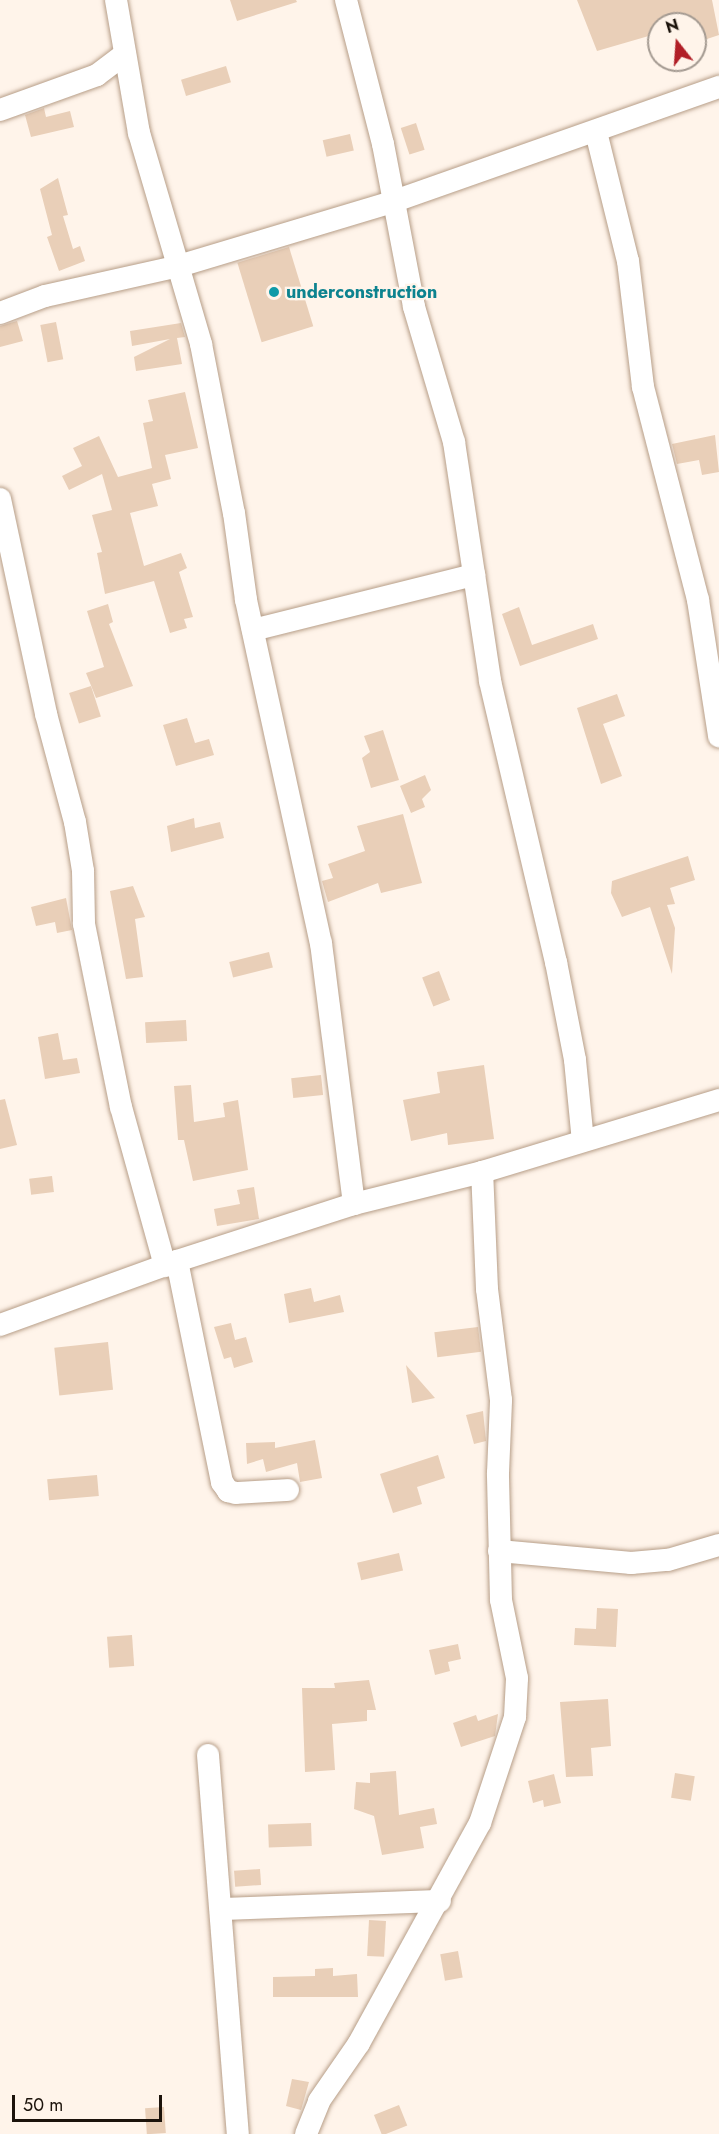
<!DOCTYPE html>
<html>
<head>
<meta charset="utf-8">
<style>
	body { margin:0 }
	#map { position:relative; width:719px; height:2134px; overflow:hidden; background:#fff4ea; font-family:Jost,sans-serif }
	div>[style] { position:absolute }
	.building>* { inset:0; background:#e9cfb8; transform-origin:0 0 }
	.roads { filter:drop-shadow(0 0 2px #b79e88) drop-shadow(0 0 2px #b79e88) }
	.minor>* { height:22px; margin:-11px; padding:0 11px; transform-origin:11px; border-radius:11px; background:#fff }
	.dots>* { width:16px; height:16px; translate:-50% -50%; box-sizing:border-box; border:3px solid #fff4ea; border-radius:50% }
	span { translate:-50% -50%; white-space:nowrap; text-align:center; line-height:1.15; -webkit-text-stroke:4.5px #fff4ea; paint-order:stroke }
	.culture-label { font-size:18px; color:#0d838f; font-weight:700 }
	.left { translate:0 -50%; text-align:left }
	.north { position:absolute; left:647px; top:12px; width:60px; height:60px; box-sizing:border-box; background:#fff4ea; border:2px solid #a49a91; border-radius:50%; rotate:343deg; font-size:16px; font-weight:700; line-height:24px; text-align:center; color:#1c130b }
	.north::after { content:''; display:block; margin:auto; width:21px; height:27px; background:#b11f27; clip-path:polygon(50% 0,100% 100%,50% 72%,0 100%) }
	.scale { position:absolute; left:12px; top:2095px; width:150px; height:27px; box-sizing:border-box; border:3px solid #1c130b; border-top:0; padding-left:8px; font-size:18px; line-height:21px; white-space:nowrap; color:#1c130b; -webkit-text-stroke:4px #fff4ea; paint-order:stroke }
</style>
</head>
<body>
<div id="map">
	<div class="building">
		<i style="clip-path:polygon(230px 0,296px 0,297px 2px,237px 21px)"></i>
		<i style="clip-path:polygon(577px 0,712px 0,719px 35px,695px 43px,695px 24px,659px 24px,659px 33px,597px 51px)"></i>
		<i style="left:226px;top:66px;width:17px;height:47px;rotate:73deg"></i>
		<i style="clip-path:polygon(44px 108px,46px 117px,70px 111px,74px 127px,31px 137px,25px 115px)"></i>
		<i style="left:416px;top:123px;width:28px;height:16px;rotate:72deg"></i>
		<i style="left:350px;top:134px;width:17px;height:28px;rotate:77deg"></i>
		<i style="clip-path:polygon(58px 178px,68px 215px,63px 216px,73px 249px,80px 246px,85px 261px,59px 271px,47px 237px,52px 235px,40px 189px)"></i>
		<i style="left:289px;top:247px;width:83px;height:54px;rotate:73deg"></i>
		<i style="clip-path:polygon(17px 321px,23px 341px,0 347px,0 326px)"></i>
		<i style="left:56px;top:322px;width:38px;height:16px;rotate:79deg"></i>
		<i style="clip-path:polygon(181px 323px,185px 337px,177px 338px,182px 364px,136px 371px,134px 357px,170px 339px,132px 346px,130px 331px)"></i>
		<i style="clip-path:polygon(185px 392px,198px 448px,165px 455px,171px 479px,152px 484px,158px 506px,130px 513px,144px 566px,181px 553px,187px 568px,179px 572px,193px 617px,184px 619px,187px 628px,170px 633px,154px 581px,105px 594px,97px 553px,102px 552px,92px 515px,112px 510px,102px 474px,69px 490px,62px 476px,82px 466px,73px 448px,99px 436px,118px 477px,152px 468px,143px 423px,153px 421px,148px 400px)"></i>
		<i style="clip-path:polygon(715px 435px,719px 472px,702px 475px,699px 460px,677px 464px,672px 444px)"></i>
		<i style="clip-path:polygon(108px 604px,113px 622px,109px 624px,133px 686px,96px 698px,86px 673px,104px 667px,87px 611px)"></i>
		<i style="clip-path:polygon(519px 607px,532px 645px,593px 624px,598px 639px,520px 666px,502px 614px)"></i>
		<i style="left:91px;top:686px;width:32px;height:23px;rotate:72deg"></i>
		<i style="clip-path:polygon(617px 694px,625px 716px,603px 724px,622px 776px,601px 784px,577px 708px)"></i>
		<i style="clip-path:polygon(187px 718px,195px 743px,209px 739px,214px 755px,176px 766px,163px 725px)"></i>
		<i style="clip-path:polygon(383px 730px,399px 780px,371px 788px,362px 758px,370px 752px,364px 736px)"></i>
		<i style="clip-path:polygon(425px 775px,431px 790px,422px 799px,425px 807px,411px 813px,400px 786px)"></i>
		<i style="clip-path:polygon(403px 814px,422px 883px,381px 893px,378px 883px,328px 902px,322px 881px,333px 878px,328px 864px,365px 851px,357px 826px)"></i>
		<i style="clip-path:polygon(194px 818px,195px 828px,220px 822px,224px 838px,171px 852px,167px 826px)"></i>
		<i style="clip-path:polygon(688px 856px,695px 880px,670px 888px,675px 904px,667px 905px,675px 928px,672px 974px,650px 907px,622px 917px,611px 893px,612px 881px)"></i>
		<i style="clip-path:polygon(133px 886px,145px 917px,135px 919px,143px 977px,126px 979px,110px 891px)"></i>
		<i style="clip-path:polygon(66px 898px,72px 930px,57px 933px,55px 922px,36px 926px,31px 907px)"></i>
		<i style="left:269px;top:952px;width:16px;height:41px;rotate:76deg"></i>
		<i style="left:439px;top:971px;width:31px;height:18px;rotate:69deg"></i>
		<i style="left:186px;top:1020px;width:21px;height:41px;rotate:87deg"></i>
		<i style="clip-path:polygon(58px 1033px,63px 1060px,77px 1058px,80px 1073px,45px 1079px,38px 1037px)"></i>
		<i style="clip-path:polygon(484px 1065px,494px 1139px,448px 1145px,447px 1133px,411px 1141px,403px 1100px,440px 1093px,437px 1072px)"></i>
		<i style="left:321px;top:1075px;width:20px;height:30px;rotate:84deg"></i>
		<i style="clip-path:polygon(191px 1085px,194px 1122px,225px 1117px,223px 1103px,238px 1100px,248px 1170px,193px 1181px,184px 1140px,178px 1140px,174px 1086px)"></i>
		<i style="clip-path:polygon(5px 1099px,17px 1145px,0 1149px,0 1100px)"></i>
		<i style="left:52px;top:1176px;width:16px;height:23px;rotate:83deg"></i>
		<i style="clip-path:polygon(254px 1187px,259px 1219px,217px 1226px,214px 1209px,240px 1204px,237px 1190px)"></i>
		<i style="clip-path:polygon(311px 1288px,314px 1302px,340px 1295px,344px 1312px,289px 1323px,284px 1294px)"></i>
		<i style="clip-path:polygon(231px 1323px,235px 1340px,246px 1337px,253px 1362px,234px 1368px,231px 1357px,224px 1359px,214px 1327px)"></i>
		<i style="left:478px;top:1327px;width:25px;height:44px;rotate:83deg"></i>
		<i style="left:108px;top:1342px;width:48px;height:54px;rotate:84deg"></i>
		<i style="clip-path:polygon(406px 1365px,435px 1398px,412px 1403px)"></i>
		<i style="clip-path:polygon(483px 1411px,486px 1441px,474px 1444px,466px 1415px)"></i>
		<i style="clip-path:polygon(315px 1440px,322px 1478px,300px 1482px,297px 1463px,266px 1472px,263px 1459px,247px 1464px,246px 1443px,275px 1442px,275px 1448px)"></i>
		<i style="clip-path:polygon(438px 1455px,445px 1478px,417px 1487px,422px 1504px,393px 1513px,380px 1474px)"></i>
		<i style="left:97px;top:1475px;width:21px;height:50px;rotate:85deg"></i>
		<i style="left:399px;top:1553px;width:18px;height:43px;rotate:77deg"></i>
		<i style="clip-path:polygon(597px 1608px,618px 1609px,616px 1647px,574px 1645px,575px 1628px,596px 1629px)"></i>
		<i style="left:132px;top:1635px;width:31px;height:25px;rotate:86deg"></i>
		<i style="clip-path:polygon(458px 1644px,461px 1659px,448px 1662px,450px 1671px,435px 1675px,429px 1650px)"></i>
		<i style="clip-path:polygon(369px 1680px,376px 1710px,367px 1710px,367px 1721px,332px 1724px,335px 1770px,305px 1772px,302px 1688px,335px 1688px,334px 1683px)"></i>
		<i style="clip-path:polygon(608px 1699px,611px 1746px,591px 1748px,593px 1776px,566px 1777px,560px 1702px)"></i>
		<i style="clip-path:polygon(498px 1714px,495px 1736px,461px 1747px,453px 1723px,476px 1715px,478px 1721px)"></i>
		<i style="clip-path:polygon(396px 1771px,399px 1815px,434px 1808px,437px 1824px,420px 1827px,424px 1848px,382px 1855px,374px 1816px,354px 1809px,356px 1782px,370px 1783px,370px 1773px)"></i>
		<i style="left:675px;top:1773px;width:20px;height:25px;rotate:9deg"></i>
		<i style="clip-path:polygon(554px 1774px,561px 1803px,544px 1807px,543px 1800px,533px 1803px,528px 1781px)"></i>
		<i style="left:311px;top:1823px;width:23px;height:43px;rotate:88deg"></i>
		<i style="left:260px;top:1869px;width:16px;height:26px;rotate:86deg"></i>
		<i style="left:369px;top:1920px;width:17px;height:36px;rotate:3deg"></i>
		<i style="left:458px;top:1951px;width:27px;height:18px;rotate:80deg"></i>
		<i style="clip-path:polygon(333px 1968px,333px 1976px,357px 1974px,358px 1997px,273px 1997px,273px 1977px,315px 1976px,315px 1969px)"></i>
		<i style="clip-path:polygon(292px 2079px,309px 2082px,301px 2110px,286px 2106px)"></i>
		<i style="left:399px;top:2105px;width:22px;height:27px;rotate:68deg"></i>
		<i style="left:164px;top:2107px;width:26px;height:19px;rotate:86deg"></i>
	</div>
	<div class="roads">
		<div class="minor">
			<i style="left:116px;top:0;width:135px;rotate:80.2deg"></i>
			<i style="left:139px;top:133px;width:220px;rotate:73.6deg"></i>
			<i style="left:201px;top:344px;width:172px;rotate:79deg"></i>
			<i style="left:234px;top:513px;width:88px;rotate:82.1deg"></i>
			<i style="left:246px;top:600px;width:351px;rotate:77.7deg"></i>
			<i style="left:321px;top:943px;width:263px;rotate:82.8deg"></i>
			<i style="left:346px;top:0;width:149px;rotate:75.6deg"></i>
			<i style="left:383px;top:144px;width:166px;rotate:79.2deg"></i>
			<i style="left:414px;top:307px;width:141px;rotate:73.5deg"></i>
			<i style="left:454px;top:442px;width:242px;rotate:81.4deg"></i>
			<i style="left:490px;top:681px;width:289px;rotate:76.8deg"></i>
			<i style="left:556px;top:962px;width:100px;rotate:79deg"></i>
			<i style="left:575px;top:1060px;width:81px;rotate:84.4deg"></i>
			<i style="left:0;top:110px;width:103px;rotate:-19.8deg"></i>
			<i style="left:97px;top:75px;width:34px;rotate:-37deg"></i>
			<i style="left:596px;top:132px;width:133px;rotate:76.1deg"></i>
			<i style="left:628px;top:261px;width:127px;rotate:83.2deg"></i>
			<i style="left:643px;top:387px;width:220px;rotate:75.5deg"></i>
			<i style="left:698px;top:600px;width:138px;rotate:81.2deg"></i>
			<i style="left:0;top:313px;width:48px;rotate:-20.7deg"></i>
			<i style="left:45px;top:296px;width:137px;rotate:-12.6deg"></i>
			<i style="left:179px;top:266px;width:222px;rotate:-16.7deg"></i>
			<i style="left:392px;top:202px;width:347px;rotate:-19.4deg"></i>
			<i style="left:0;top:499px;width:220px;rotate:77.9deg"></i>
			<i style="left:46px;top:714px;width:112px;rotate:75deg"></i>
			<i style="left:75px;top:822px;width:50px;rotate:80.7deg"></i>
			<i style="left:83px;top:871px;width:53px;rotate:88.9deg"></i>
			<i style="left:84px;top:924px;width:187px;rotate:78.6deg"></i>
			<i style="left:121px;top:1107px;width:165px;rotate:74.5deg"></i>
			<i style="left:253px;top:630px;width:228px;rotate:-14deg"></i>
			<i style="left:177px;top:1261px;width:226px;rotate:78.5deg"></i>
			<i style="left:222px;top:1482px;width:11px;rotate:56deg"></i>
			<i style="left:228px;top:1491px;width:8px;rotate:14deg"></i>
			<i style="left:236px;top:1493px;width:52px;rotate:-3.3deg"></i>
			<i style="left:0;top:1325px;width:188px;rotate:-19.9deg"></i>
			<i style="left:177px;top:1261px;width:186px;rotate:-17.9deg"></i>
			<i style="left:354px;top:1204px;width:132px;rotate:-14deg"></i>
			<i style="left:482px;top:1172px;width:248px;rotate:-16.9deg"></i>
			<i style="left:499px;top:1551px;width:133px;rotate:5.2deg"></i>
			<i style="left:631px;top:1563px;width:37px;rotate:-5deg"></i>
			<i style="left:668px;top:1560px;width:53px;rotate:-16.4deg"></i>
			<i style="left:208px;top:1755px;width:380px;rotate:85.5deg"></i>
			<i style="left:221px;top:1909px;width:219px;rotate:-2.1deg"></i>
			<i style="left:306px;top:2134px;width:35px;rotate:-68deg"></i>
			<i style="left:319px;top:2101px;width:70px;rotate:-55.4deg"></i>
			<i style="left:359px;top:2043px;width:251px;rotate:-61.2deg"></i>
			<i style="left:480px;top:1823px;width:112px;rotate:-71.7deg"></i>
			<i style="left:515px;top:1717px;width:39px;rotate:-87deg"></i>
			<i style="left:517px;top:1678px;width:80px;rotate:-101.6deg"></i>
			<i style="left:501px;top:1600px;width:127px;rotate:-91.4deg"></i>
			<i style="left:498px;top:1473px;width:73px;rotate:-87.6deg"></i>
			<i style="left:501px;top:1400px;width:112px;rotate:-97.2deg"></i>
			<i style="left:487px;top:1289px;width:117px;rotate:-92.4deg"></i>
		</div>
	</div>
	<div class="dots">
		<i style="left:274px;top:292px;background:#0f9aa8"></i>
	</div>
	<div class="culture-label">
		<span class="left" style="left:286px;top:292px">underconstruction</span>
	</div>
	<div class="north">N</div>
	<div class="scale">50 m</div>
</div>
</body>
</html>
